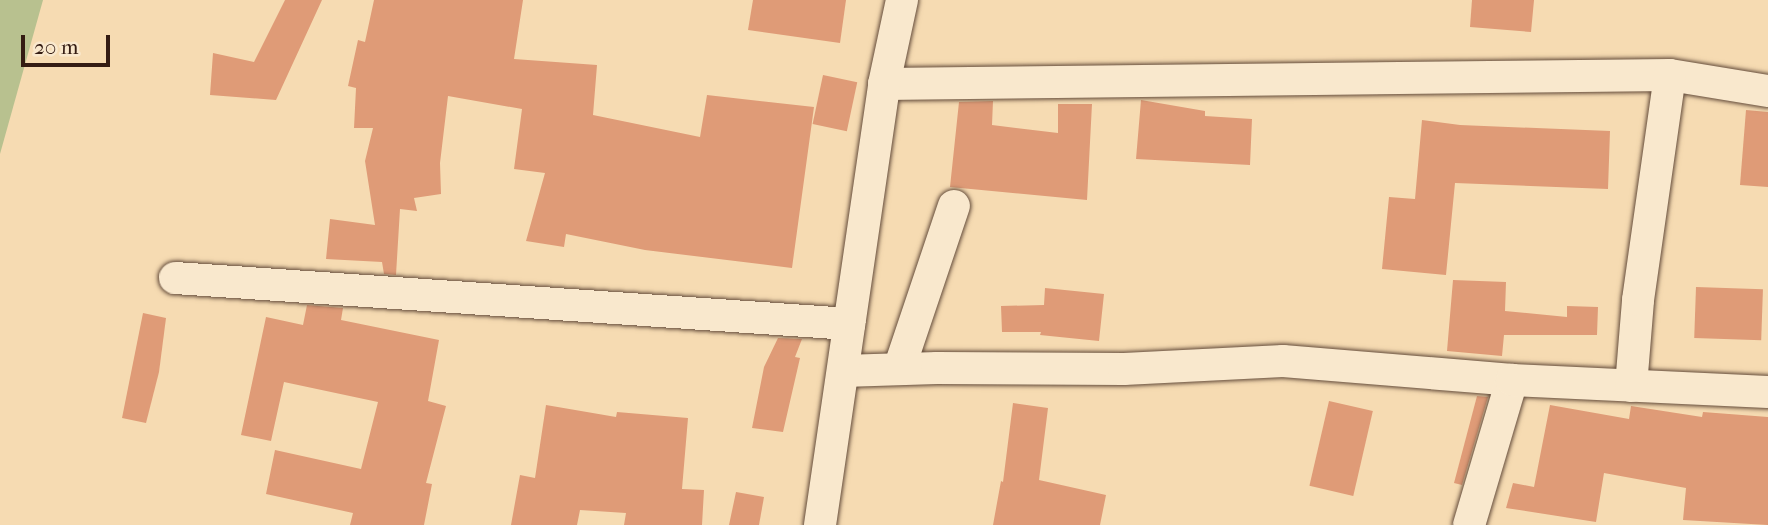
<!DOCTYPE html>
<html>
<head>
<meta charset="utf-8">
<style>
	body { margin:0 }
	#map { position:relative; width:1768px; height:525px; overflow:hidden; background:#f6dbb2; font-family:"IM FELL French Canon",serif }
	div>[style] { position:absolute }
	.green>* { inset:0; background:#b8c18f }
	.building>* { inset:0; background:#df9b77; transform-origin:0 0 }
	.roads { filter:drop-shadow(0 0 2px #644c3b) drop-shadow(0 0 2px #644c3b) }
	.minor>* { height:32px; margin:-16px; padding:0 16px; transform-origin:16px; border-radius:16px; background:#f9e8cd }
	span { translate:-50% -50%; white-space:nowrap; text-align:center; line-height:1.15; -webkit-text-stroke:6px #f9e8cd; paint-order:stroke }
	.scale { position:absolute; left:21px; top:35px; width:89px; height:32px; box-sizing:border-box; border:4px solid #341c13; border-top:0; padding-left:9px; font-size:21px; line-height:24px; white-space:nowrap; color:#341c13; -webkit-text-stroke:5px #f9e8cd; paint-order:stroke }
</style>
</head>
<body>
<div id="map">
	<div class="green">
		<i style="clip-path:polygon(0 0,43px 0,0 154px)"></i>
	</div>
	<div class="building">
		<i style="clip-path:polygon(285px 0,322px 0,276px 100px,210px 95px,213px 53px,254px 62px)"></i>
		<i style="clip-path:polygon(374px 0,523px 0,514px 59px,597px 65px,593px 115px,700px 137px,707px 95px,814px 107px,792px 268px,645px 250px,566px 234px,564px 247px,526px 241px,545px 173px,514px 169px,522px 109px,448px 96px,440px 163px,441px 194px,414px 198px,417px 211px,400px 209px,396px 275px,384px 274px,382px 262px,326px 259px,330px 219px,375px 225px,365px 161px,373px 128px,354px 128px,356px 88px,348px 86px,358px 40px,365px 42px)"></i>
		<i style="clip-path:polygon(753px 0,846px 0,840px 43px,748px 30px)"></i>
		<i style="clip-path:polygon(1472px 0,1534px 0,1531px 32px,1470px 27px)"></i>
		<i style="left:823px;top:75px;width:35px;height:50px;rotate:12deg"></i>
		<i style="clip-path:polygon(1141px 100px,1205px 111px,1205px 116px,1252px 119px,1250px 165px,1136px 159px)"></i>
		<i style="clip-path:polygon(993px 101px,992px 125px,1058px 133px,1058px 104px,1092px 104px,1087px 200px,950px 187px,959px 102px)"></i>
		<i style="clip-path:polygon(1746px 110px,1768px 112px,1768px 187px,1740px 185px)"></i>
		<i style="clip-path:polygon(1422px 120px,1460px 125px,1610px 131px,1608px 189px,1455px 183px,1446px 275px,1382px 269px,1389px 197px,1415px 199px)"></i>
		<i style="clip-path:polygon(1453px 280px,1506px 282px,1505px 311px,1567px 317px,1567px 306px,1598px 307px,1597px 335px,1504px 335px,1502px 356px,1447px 351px)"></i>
		<i style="left:1696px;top:287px;width:67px;height:51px;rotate:2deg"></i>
		<i style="clip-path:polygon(1045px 288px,1104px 294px,1099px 341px,1040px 335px,1041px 332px,1002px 332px,1001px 306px,1044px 305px)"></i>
		<i style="clip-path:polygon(307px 305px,343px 308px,341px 320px,439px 340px,428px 401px,446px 406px,426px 483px,432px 484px,424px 525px,350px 525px,353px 513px,266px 494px,275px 450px,361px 469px,378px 402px,284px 382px,271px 441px,241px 435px,266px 317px,303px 325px)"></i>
		<i style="clip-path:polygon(143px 313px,166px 318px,159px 372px,146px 423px,122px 418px)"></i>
		<i style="clip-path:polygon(778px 338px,802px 339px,795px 357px,800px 358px,783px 432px,752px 428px,764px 367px)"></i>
		<i style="clip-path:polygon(1477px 396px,1488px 397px,1462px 485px,1454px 483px)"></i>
		<i style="left:1329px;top:401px;width:45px;height:87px;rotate:13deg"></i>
		<i style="clip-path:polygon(1013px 403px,1048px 408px,1039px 480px,1106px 495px,1100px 525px,993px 525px,1001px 481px,1003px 482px)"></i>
		<i style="clip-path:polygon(546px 405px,616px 417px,617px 412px,688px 418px,682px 489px,704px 490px,702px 525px,624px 525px,626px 513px,580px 510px,577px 525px,511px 525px,520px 475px,535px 478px)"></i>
		<i style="clip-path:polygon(1550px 405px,1629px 419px,1631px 406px,1702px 417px,1703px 412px,1768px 417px,1768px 525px,1683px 520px,1686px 488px,1604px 473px,1596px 522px,1506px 508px,1513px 483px,1534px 487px)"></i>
		<i style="clip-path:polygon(736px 492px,764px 497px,759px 525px,729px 525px)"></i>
	</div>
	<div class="roads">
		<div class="minor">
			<i style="left:884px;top:84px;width:786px;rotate:-0.66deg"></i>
			<i style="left:1670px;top:75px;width:99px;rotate:9.3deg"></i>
			<i style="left:175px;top:278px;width:676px;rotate:3.9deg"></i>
			<i style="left:899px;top:369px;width:172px;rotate:-71.4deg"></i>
			<i style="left:843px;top:371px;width:94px;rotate:-1.8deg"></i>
			<i style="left:937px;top:368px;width:187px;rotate:0.3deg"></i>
			<i style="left:1124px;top:369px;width:159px;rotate:-2.9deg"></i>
			<i style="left:1283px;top:361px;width:230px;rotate:4.7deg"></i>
			<i style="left:1512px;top:380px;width:151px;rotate:106.5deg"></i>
			<i style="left:1512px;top:380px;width:256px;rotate:2.7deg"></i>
			<i style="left:1631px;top:386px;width:86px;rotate:-85.3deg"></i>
			<i style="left:1638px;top:300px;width:227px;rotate:-81.9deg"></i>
			<i style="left:820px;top:525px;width:446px;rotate:-81.7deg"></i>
			<i style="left:884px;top:84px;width:86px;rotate:-77.9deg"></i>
		</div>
	</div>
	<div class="scale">20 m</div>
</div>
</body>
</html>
